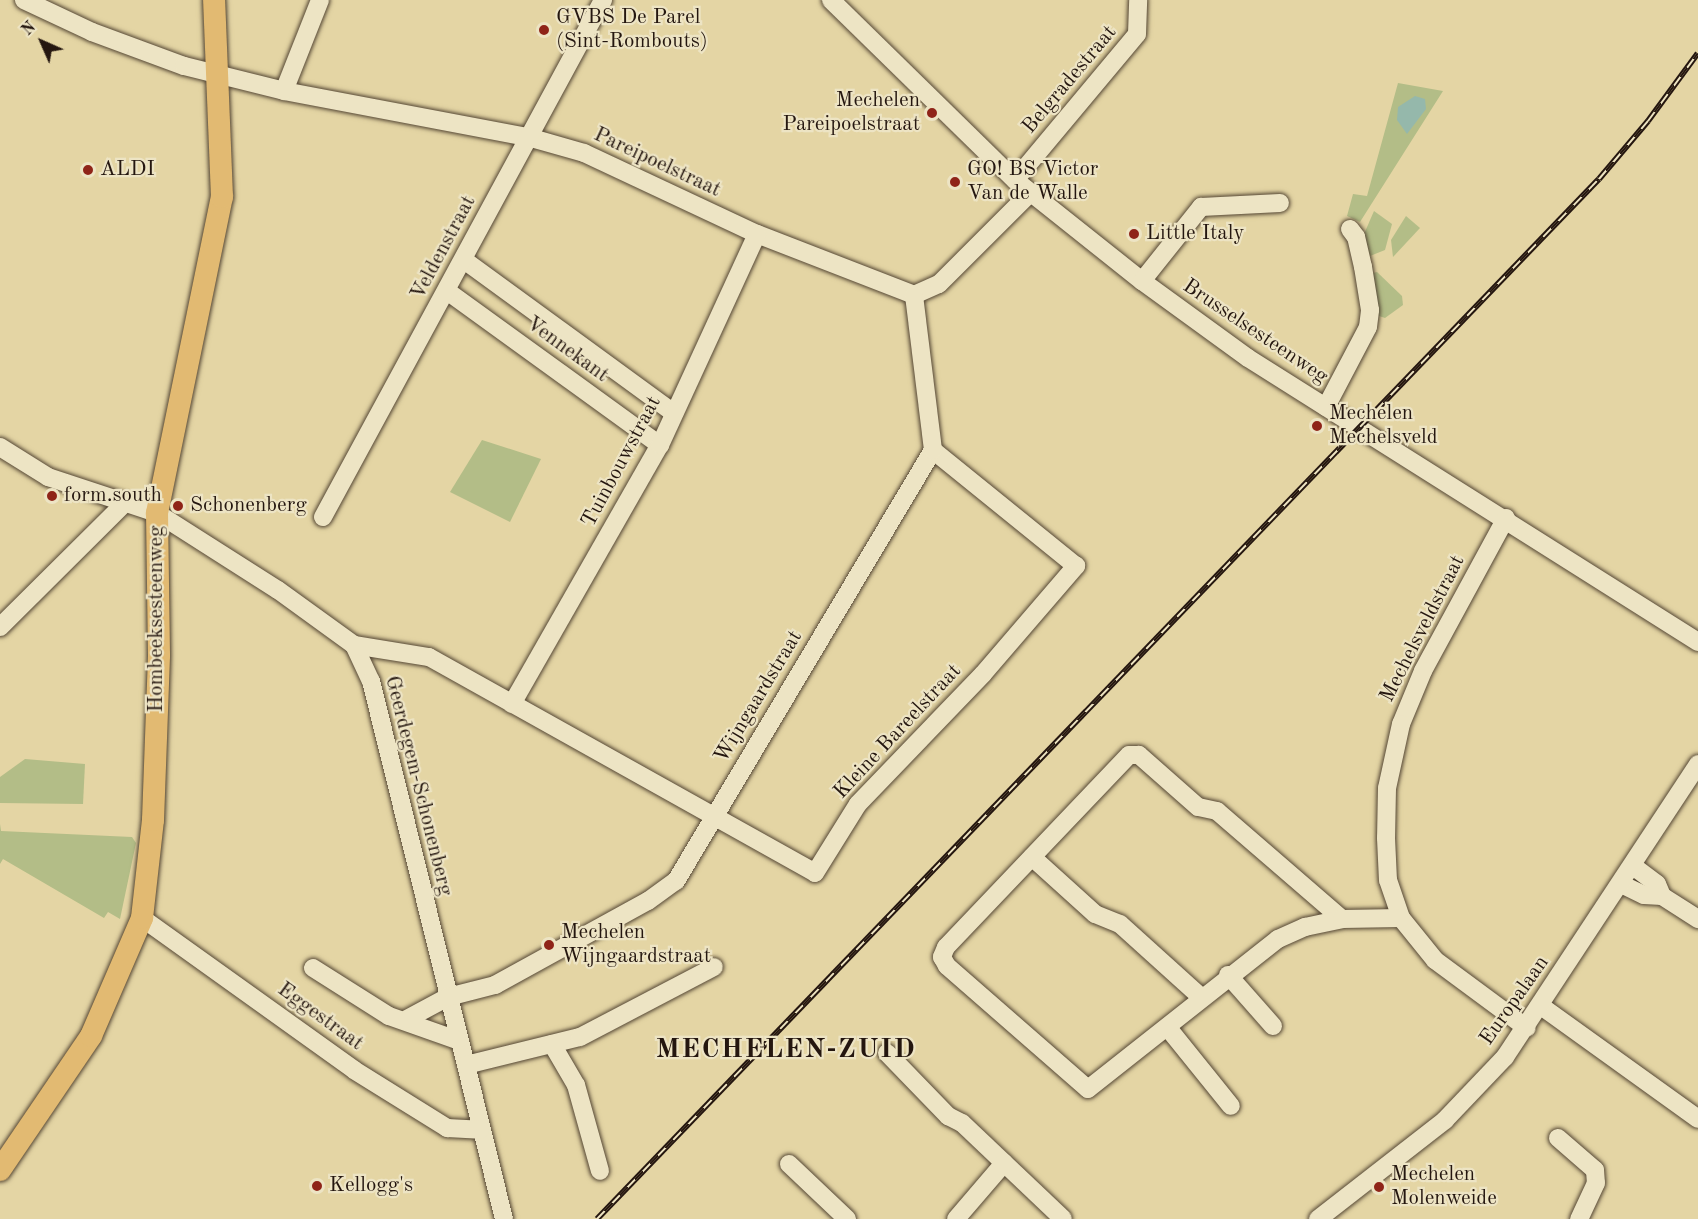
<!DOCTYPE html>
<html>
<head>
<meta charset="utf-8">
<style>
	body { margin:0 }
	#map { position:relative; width:1698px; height:1219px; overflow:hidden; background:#e4d5a4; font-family:"Old Standard TT",serif }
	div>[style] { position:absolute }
	.green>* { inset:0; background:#b3bd87 }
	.water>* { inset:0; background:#95b8ab }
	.roads { filter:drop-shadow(0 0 2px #544634) drop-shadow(0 0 2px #544634) }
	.minor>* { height:18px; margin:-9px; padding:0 9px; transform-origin:9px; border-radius:9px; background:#ede4c4 }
	.major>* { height:22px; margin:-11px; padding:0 11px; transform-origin:11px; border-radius:11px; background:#e2ba72 }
	.rail>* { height:6px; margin-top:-3px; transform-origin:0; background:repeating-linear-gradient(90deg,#ede4c4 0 11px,#24160f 0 22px); box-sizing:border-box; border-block:2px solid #24160f }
	.dots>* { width:16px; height:16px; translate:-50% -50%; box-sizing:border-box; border:3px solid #ede4c4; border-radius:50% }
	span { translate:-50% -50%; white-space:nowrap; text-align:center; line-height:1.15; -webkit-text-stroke:4.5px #ede4c4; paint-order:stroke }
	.poi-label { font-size:21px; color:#24160f }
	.left { translate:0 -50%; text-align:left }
	.right { translate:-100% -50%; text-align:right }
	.street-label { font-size:21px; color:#24160f }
	.district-label { font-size:27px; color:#24160f; font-weight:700; letter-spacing:1.5px }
	.north { position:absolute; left:12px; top:12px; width:60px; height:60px; -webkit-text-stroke:4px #ede4c4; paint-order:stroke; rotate:315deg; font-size:16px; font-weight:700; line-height:24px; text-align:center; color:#24160f }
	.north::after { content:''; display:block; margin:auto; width:21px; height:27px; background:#24160f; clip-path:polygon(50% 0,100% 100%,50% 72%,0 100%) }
</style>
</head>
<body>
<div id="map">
	<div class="green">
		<i style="clip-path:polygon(1398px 83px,1443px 91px,1360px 222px,1347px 216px,1353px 194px,1367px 196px)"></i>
		<i style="clip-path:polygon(1374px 211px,1392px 224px,1385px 250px,1370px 256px,1364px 234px)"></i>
		<i style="clip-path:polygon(1406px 216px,1420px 228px,1393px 257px,1391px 240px)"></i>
		<i style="clip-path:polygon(1377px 272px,1402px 296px,1403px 305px,1385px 318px,1379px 316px,1373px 273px)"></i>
		<i style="clip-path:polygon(482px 440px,541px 459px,510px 522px,450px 492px)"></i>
		<i style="clip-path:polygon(25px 759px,85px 764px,83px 804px,0 803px,0 777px)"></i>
		<i style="clip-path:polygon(0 824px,1px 831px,132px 837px,136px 843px,120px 919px,108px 912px,104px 918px,3px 859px,0 864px)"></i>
	</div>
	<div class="water">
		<i style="clip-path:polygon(1415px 96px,1425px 99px,1426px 109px,1407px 134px,1397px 120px,1398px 107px)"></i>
	</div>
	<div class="roads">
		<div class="minor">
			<i style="left:24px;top:0;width:75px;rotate:25.2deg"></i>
			<i style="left:92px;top:32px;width:98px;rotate:20.3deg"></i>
			<i style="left:184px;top:66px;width:103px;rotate:14deg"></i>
			<i style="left:284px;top:91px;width:248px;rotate:10.7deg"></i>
			<i style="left:528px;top:137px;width:58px;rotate:15.9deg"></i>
			<i style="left:584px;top:153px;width:191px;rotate:25.1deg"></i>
			<i style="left:757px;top:234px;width:168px;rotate:21.2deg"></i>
			<i style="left:914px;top:295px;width:27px;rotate:-24deg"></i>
			<i style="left:939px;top:284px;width:129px;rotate:-45deg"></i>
			<i style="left:831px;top:0;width:257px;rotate:44.4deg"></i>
			<i style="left:1015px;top:180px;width:162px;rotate:38.5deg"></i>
			<i style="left:1142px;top:281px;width:131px;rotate:36deg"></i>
			<i style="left:1248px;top:358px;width:532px;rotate:32.26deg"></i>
			<i style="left:284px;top:91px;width:98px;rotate:-68.4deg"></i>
			<i style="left:1015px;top:180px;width:190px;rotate:-50.1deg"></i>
			<i style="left:1137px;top:34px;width:34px;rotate:-88deg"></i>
			<i style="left:464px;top:260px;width:260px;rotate:36.1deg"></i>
			<i style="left:1142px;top:281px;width:95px;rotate:-51.4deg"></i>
			<i style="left:1201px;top:207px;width:79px;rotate:-2.9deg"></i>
			<i style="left:447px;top:291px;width:263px;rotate:35.9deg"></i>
			<i style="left:1326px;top:407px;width:90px;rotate:-62.3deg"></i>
			<i style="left:1368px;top:327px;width:17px;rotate:-83deg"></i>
			<i style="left:1370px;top:310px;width:44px;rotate:-99.2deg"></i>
			<i style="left:1363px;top:267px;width:31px;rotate:-103deg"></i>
			<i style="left:1356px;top:237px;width:10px;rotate:-127deg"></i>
			<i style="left:0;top:447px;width:57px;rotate:32deg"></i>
			<i style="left:48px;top:477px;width:115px;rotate:18.3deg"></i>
			<i style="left:157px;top:513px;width:143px;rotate:32.5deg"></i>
			<i style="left:278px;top:590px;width:94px;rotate:35.9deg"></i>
			<i style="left:354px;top:645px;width:40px;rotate:65deg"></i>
			<i style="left:371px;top:681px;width:554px;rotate:76.11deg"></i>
			<i style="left:323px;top:517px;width:588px;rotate:-61.56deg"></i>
			<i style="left:1506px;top:518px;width:174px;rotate:118.5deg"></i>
			<i style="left:1423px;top:671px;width:57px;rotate:112.5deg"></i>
			<i style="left:1401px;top:724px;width:66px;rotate:102.3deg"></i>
			<i style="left:1387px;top:788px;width:50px;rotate:91.1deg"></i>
			<i style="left:1386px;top:838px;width:42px;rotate:87.3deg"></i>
			<i style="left:1388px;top:880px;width:40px;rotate:71.1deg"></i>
			<i style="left:1401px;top:918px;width:54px;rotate:51deg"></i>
			<i style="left:1435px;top:960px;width:114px;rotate:36.5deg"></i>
			<i style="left:0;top:627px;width:175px;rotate:-44.8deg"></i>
			<i style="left:354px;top:645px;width:76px;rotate:9.1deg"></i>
			<i style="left:429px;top:657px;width:442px;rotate:29.2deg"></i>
			<i style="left:815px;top:873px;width:81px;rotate:-58.1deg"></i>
			<i style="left:858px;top:804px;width:180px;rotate:-46.1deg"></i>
			<i style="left:983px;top:674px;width:143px;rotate:-49.3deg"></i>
			<i style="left:1076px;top:566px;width:184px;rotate:-141deg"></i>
			<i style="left:512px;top:704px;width:298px;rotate:-60.3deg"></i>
			<i style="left:660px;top:445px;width:232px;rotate:-65.3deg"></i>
			<i style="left:1032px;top:857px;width:85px;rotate:42.1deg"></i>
			<i style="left:1095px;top:914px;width:27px;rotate:22deg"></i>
			<i style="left:1120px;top:924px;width:110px;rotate:42.1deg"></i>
			<i style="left:1633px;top:866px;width:30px;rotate:37deg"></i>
			<i style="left:1657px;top:884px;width:13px;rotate:67deg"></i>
			<i style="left:1621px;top:884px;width:25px;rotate:26deg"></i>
			<i style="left:1644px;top:895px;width:18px;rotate:3deg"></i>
			<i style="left:1662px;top:896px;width:43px;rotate:32.6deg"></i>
			<i style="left:142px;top:918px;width:261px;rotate:35.6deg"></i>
			<i style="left:354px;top:1070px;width:110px;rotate:31.9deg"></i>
			<i style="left:447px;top:1128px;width:33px;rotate:3deg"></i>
			<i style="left:1342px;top:919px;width:165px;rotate:-139.2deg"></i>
			<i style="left:1217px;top:811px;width:19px;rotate:-168deg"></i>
			<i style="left:1198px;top:807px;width:79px;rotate:-138.6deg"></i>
			<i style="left:1139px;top:755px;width:10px;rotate:180deg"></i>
			<i style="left:1129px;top:755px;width:265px;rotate:133.6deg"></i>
			<i style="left:946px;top:947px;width:11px;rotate:112deg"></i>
			<i style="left:942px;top:957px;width:10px;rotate:61deg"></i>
			<i style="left:947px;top:966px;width:187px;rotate:41.1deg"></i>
			<i style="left:1088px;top:1089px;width:242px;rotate:-38.3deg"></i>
			<i style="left:1278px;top:939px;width:30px;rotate:-24deg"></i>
			<i style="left:1305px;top:927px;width:38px;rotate:-12deg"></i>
			<i style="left:1342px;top:919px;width:59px;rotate:-1deg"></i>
			<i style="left:313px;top:968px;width:90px;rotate:32.3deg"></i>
			<i style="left:389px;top:1016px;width:72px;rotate:19.4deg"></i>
			<i style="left:1228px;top:975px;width:68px;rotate:48.6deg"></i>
			<i style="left:1541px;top:1006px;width:193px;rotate:35.7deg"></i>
			<i style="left:407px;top:1019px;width:47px;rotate:-28.2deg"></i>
			<i style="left:448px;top:997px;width:49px;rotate:-14.3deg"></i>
			<i style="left:495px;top:985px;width:175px;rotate:-28.8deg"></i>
			<i style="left:648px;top:901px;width:34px;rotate:-36deg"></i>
			<i style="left:676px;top:881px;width:502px;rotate:-59.19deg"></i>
			<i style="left:933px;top:450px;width:156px;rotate:-97deg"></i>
			<i style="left:1168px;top:1028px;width:100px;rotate:51.1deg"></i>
			<i style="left:552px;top:1044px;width:48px;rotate:59.7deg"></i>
			<i style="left:576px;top:1085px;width:89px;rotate:74.4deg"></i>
			<i style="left:887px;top:1053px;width:88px;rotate:45.9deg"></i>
			<i style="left:948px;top:1116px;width:16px;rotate:27deg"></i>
			<i style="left:962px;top:1123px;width:139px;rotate:43.5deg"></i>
			<i style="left:466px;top:1065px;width:117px;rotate:-13.8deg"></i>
			<i style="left:580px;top:1037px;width:151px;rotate:-27.6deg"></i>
			<i style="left:1558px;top:1138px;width:49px;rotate:40.9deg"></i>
			<i style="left:1595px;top:1170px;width:13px;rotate:86deg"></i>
			<i style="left:1596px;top:1183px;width:40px;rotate:115deg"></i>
			<i style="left:789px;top:1164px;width:80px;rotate:43.5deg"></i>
			<i style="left:956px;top:1219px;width:74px;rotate:-49.4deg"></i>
			<i style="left:1318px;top:1219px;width:161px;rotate:-37.9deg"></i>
			<i style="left:1445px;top:1120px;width:87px;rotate:-46.4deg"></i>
			<i style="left:1505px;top:1057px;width:351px;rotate:-56.6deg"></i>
		</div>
		<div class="major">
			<i style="left:0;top:1170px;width:162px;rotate:-55.8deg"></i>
			<i style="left:91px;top:1036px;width:129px;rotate:-66.6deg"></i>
			<i style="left:142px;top:918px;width:99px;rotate:-83.6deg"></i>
			<i style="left:153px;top:820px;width:165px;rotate:-87.9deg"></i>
			<i style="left:159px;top:655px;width:142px;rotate:-90.8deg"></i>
			<i style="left:157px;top:513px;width:323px;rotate:-78.4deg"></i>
			<i style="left:222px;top:197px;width:197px;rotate:-92.3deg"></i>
		</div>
	</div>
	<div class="rail">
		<i style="left:597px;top:1219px;width:1444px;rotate:-46.07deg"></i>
		<i style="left:1599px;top:179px;width:76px;rotate:-49.8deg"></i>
		<i style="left:1648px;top:121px;width:84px;rotate:-53.7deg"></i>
	</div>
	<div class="dots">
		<i style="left:544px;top:30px;background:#8f2418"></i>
		<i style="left:932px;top:113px;background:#8f2418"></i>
		<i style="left:88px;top:170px;background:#8f2418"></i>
		<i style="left:955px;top:182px;background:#8f2418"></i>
		<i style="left:1134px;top:234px;background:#8f2418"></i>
		<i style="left:1317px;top:426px;background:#8f2418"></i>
		<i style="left:52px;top:496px;background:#8f2418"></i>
		<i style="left:178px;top:506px;background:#8f2418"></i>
		<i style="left:549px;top:945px;background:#8f2418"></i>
		<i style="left:317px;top:1186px;background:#8f2418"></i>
		<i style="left:1379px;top:1187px;background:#8f2418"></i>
	</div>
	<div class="poi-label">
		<span class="left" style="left:556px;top:30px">GVBS De Parel<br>(Sint-Rombouts)</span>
		<span class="right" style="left:920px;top:113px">Mechelen<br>Pareipoelstraat</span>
		<span class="left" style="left:100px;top:170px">ALDI</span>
		<span class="left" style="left:967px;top:182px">GO! BS Victor<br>Van de Walle</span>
		<span class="left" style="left:1146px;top:234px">Little Italy</span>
		<span class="left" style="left:1329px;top:426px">Mechelen<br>Mechelsveld</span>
		<span class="left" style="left:64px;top:496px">form.south</span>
		<span class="left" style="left:190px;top:506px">Schonenberg</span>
		<span class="left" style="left:561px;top:945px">Mechelen<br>Wijngaardstraat</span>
		<span class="left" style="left:1391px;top:1187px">Mechelen<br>Molenweide</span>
		<span class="left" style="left:329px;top:1186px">Kellogg's</span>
	</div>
	<div class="street-label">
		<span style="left:1070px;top:80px;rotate:-50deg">Belgradestraat</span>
		<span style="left:657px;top:163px;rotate:25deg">Pareipoelstraat</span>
		<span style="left:444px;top:248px;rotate:-62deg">Veldenstraat</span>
		<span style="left:1255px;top:332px;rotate:34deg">Brusselsesteenweg</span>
		<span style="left:567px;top:350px;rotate:36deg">Vennekant</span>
		<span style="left:622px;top:462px;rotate:-62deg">Tuinbouwstraat</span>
		<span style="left:157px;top:619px;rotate:-90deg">Hombeeksesteenweg</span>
		<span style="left:1423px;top:629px;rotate:-63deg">Mechelsveldstraat</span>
		<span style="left:759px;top:697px;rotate:-59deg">Wijngaardstraat</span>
		<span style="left:898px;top:732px;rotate:-47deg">Kleine Bareelstraat</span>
		<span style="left:418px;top:786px;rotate:76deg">Geerdegem-Schonenberg</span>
		<span style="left:1515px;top:1001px;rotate:-55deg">Europalaan</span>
		<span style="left:320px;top:1017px;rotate:36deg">Eggestraat</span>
	</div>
	<div class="district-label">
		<span style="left:786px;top:1050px">MECHELEN-ZUID</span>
	</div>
	<div class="north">N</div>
</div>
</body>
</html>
